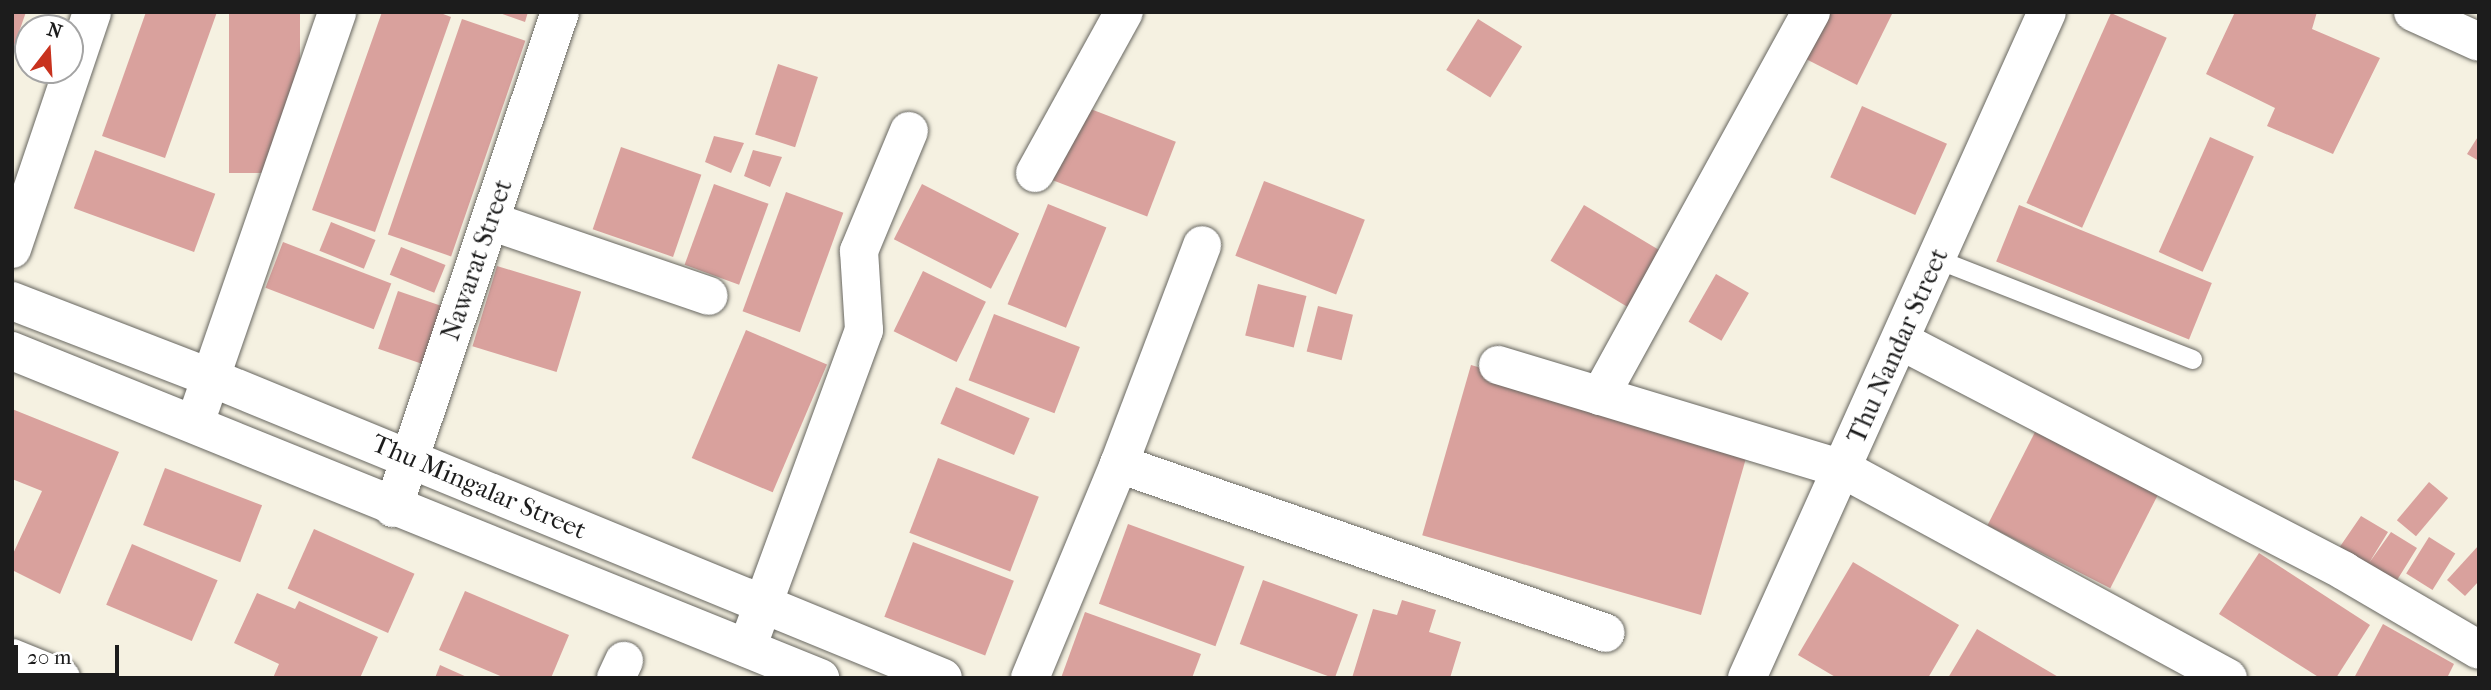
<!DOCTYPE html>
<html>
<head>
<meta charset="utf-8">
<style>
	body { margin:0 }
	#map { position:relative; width:2491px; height:690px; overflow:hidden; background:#f5f1e1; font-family:"IM FELL French Canon",serif }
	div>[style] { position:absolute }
	.building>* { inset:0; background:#d9a19d; transform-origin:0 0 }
	.roads { filter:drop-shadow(0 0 2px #686761) drop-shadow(0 0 2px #686761) }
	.service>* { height:19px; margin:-9.5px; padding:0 9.5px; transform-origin:9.5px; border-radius:9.5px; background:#fff }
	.minor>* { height:38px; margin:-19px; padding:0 19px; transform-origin:19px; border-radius:19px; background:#fff }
	.tertiary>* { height:38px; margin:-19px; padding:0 19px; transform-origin:19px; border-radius:19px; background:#fff }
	span { translate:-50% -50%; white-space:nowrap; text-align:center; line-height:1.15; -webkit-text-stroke:6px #fff; paint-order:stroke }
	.street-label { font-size:26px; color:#1c1c1c }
	.frame { position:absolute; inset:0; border:14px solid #1c1c1c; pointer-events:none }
	.north { position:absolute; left:14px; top:14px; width:70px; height:70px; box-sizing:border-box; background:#fff; border:2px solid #a4a4a4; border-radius:50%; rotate:17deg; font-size:19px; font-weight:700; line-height:28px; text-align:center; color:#1c1c1c }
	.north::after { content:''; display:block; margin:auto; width:24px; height:32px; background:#c8321e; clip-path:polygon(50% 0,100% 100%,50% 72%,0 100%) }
	.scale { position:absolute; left:14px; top:645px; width:105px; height:32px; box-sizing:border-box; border:4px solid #1c1c1c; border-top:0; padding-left:9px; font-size:21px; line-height:24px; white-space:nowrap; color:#1c1c1c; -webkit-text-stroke:5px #fff; paint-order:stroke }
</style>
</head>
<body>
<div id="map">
	<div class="building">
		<i style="clip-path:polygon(12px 12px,26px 12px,13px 49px,12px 49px)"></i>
		<i style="clip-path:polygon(146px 12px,217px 12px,165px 158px,102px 136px)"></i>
		<i style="left:229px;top:12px;width:71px;height:161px"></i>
		<i style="clip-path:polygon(382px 12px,438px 12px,451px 17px,375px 232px,312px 210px)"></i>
		<i style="clip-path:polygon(497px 12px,528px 12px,525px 22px)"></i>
		<i style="clip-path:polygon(1825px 12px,1893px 12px,1857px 85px,1802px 57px)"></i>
		<i style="clip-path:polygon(2235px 12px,2317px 12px,2312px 29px,2380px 58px,2333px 154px,2267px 126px,2275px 108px,2206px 74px)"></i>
		<i style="left:2111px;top:13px;width:61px;height:208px;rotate:24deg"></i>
		<i style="left:462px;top:19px;width:67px;height:228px;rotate:19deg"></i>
		<i style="left:1478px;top:19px;width:52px;height:60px;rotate:32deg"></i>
		<i style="left:778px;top:64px;width:42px;height:74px;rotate:18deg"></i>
		<i style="left:1075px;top:103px;width:108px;height:80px;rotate:21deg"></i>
		<i style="left:1862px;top:106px;width:93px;height:78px;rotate:24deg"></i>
		<i style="clip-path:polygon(2479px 135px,2479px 161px,2467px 154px)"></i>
		<i style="clip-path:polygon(714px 136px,744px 143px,731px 173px,705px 162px)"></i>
		<i style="left:2210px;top:137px;width:48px;height:126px;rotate:24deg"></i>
		<i style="left:621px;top:147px;width:85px;height:87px;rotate:19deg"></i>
		<i style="left:95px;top:150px;width:128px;height:62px;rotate:20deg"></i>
		<i style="clip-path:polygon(753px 150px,782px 157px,770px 187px,744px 176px)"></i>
		<i style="left:1264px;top:181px;width:108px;height:80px;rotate:21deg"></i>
		<i style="left:714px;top:184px;width:58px;height:86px;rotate:20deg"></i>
		<i style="left:922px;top:184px;width:109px;height:62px;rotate:27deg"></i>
		<i style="left:786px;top:192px;width:61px;height:127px;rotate:20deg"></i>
		<i style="left:1048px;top:204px;width:63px;height:108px;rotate:22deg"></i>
		<i style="left:1584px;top:205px;width:90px;height:65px;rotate:31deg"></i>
		<i style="left:2019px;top:205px;width:208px;height:61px;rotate:22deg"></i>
		<i style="left:331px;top:222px;width:48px;height:31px;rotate:22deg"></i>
		<i style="left:283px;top:242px;width:116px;height:49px;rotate:21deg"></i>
		<i style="left:401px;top:247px;width:48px;height:30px;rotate:22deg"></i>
		<i style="left:497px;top:266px;width:88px;height:84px;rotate:17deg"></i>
		<i style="left:923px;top:271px;width:70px;height:67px;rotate:26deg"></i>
		<i style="left:1716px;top:274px;width:38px;height:55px;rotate:30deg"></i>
		<i style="left:1258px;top:284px;width:50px;height:53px;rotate:14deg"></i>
		<i style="left:398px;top:291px;width:50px;height:61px;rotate:19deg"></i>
		<i style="left:1318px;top:306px;width:36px;height:47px;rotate:14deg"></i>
		<i style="left:994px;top:314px;width:92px;height:71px;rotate:21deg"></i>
		<i style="left:746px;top:330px;width:88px;height:139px;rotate:23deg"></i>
		<i style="left:1471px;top:365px;width:290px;height:177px;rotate:16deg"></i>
		<i style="left:956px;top:387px;width:80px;height:40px;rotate:23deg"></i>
		<i style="clip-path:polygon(12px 409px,119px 452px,60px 594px,12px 570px,12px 556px,42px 491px,12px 479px)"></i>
		<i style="left:2035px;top:432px;width:138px;height:105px;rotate:27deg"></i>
		<i style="left:938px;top:458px;width:108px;height:80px;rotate:21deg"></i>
		<i style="left:165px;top:468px;width:104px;height:61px;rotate:21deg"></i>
		<i style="left:2429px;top:482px;width:25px;height:50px;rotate:40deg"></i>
		<i style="clip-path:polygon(2361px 516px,2388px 532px,2369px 563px,2391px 532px,2417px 548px,2394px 585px,2337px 551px)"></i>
		<i style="left:1128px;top:524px;width:124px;height:85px;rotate:20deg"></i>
		<i style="left:314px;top:529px;width:110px;height:65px;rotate:24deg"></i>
		<i style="left:2429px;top:537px;width:31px;height:43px;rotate:32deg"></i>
		<i style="left:913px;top:542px;width:108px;height:80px;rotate:21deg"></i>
		<i style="left:132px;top:544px;width:93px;height:66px;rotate:23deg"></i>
		<i style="clip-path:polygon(2479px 545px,2479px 581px,2465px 596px,2447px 580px)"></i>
		<i style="clip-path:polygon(2259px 553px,2370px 625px,2336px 678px,2320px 678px,2219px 614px)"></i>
		<i style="clip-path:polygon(1853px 562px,1959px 625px,1928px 678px,1837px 678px,1798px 655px)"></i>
		<i style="left:1263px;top:580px;width:101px;height:68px;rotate:20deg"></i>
		<i style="clip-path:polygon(465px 591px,569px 635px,551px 678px,505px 678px,439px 650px)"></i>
		<i style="clip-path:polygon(257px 593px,295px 609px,299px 601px,378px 637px,360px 678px,273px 678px,279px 664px,234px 643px)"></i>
		<i style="clip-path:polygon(1402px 600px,1436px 610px,1429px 632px,1461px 642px,1450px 678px,1352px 678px,1373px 609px,1397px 615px)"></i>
		<i style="clip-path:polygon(1085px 612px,1201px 654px,1192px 678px,1061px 678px)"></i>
		<i style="clip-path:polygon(2383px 624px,2454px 664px,2447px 678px,2354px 678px)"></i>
		<i style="clip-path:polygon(1977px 629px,2060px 678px,1948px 678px)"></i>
		<i style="clip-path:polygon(440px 665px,469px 678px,435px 678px)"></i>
	</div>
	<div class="roads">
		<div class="service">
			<i style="left:1937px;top:259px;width:274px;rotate:21.4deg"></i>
		</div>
		<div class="minor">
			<i style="left:2413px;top:12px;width:72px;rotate:24.4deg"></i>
			<i style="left:1035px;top:173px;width:184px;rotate:-61.1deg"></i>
			<i style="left:490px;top:221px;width:231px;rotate:18.9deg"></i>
			<i style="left:12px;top:249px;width:250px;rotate:-71.3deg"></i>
			<i style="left:1901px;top:341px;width:499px;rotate:27.4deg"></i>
			<i style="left:2344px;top:571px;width:156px;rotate:30.3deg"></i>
			<i style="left:1498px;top:365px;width:360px;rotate:16.8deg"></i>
			<i style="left:1843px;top:469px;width:438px;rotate:28.5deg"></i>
			<i style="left:1600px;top:396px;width:438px;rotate:-61.2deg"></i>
			<i style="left:195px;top:423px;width:435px;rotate:-70.9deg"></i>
			<i style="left:1119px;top:464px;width:515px;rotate:19.14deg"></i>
			<i style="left:393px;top:508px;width:523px;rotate:-71.39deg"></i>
			<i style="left:747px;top:648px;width:339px;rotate:-69.8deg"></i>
			<i style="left:864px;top:330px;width:79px;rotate:-93.6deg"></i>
			<i style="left:859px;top:251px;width:130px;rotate:-67.4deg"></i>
			<i style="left:12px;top:658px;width:53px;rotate:22.2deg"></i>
			<i style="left:616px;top:678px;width:19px;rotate:-65deg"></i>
			<i style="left:1030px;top:678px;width:232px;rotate:-67.4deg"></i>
			<i style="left:1119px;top:464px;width:234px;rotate:-69.2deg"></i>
			<i style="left:1747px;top:678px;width:730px;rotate:-65.75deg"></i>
		</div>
		<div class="tertiary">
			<i style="left:12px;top:301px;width:214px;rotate:21.1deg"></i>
			<i style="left:212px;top:378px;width:790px;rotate:22.31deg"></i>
			<i style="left:12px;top:351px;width:872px;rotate:22.03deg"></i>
		</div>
	</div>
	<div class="street-label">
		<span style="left:477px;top:260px;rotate:-71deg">Nawarat Street</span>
		<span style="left:1898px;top:346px;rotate:-66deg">Thu Nandar Street</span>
		<span style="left:479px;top:487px;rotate:23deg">Thu Mingalar Street</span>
	</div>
	<div class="frame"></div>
	<div class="north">N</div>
	<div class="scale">20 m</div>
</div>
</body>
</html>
